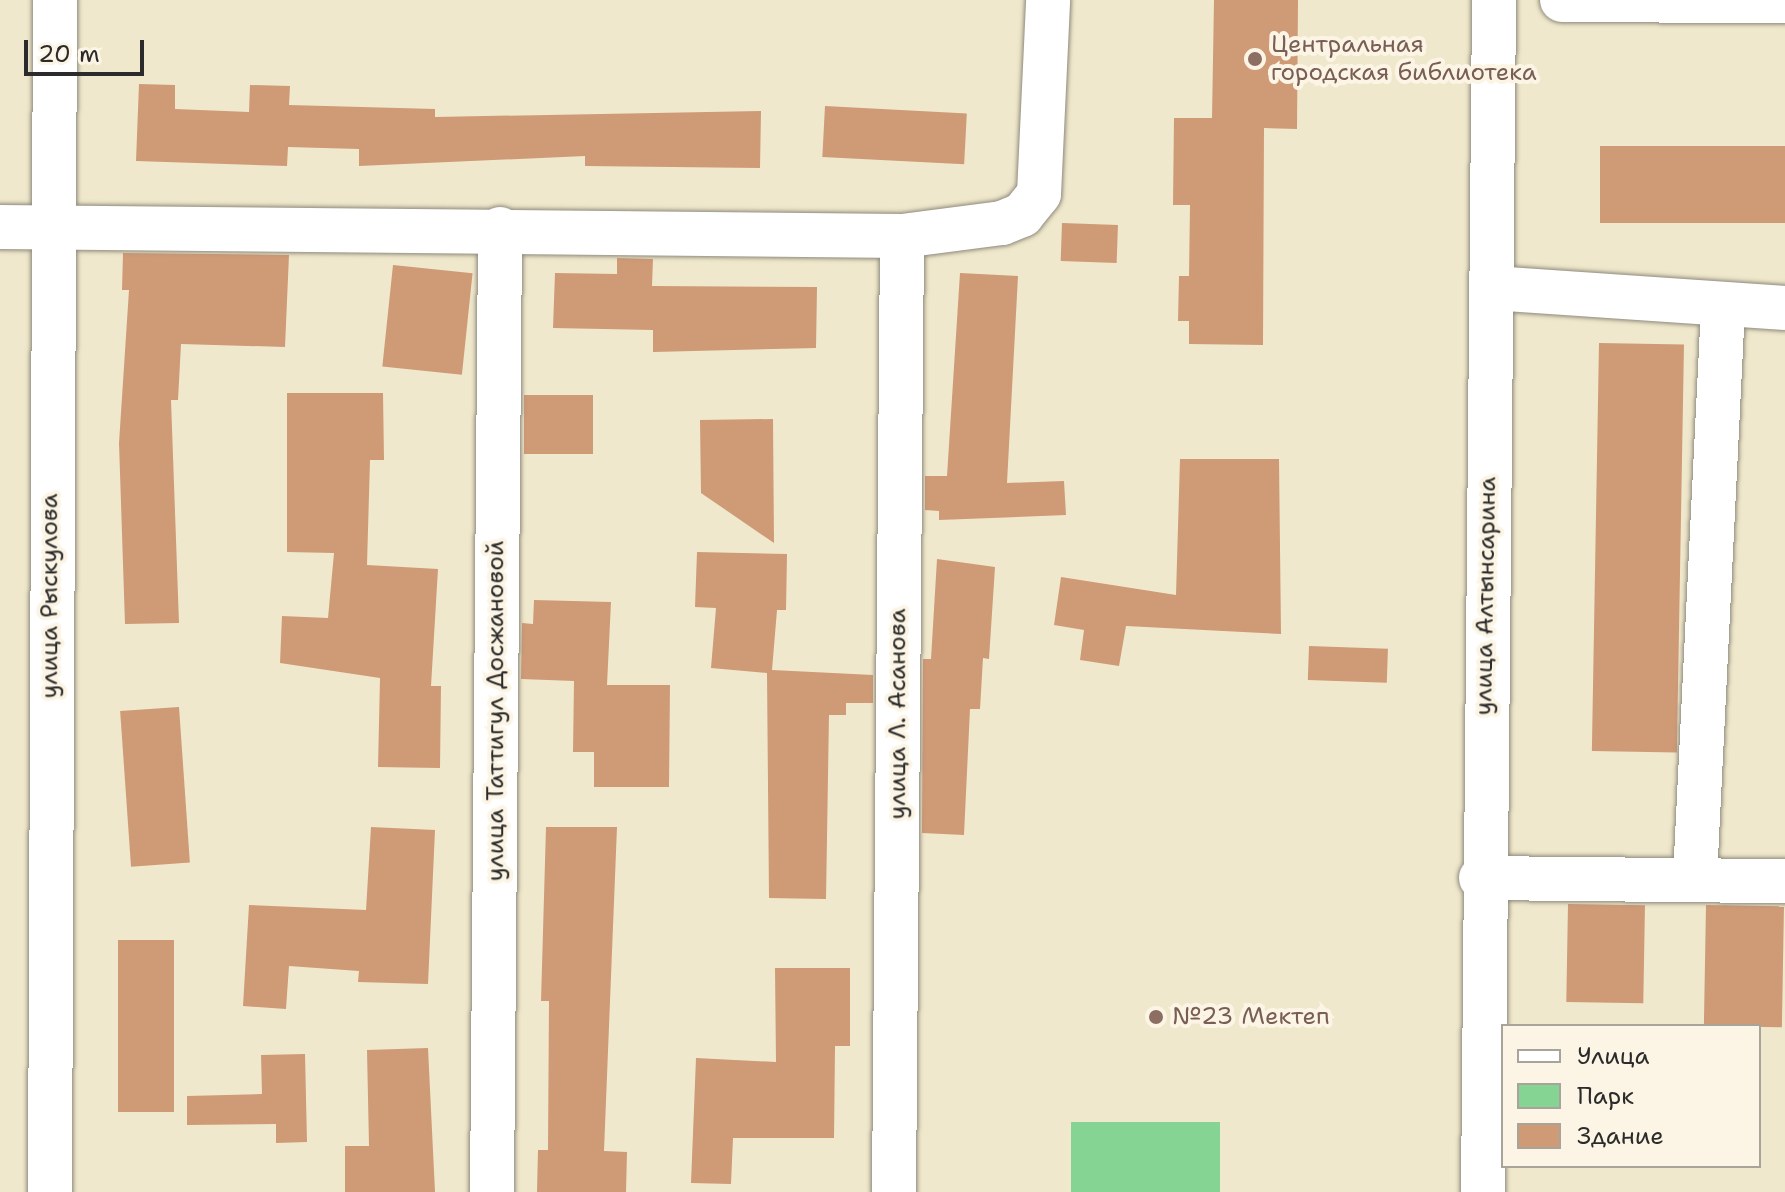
<!DOCTYPE html>
<html>
<head>
<meta charset="utf-8">
<style>
	body { margin:0 }
	#map { position:relative; width:1785px; height:1192px; overflow:hidden; background:#f0e8cc; font-family:"Shantell Sans",sans-serif }
	div>[style] { position:absolute }
	.green>* { inset:0; background:#85d493; transform-origin:0 0 }
	.building>* { inset:0; background:#cf9a76; transform-origin:0 0 }
	.roads { filter:drop-shadow(0 0 2px #8e8a7c) drop-shadow(0 0 2px #8e8a7c) }
	.minor>* { height:44px; margin:-22px; padding:0 22px; transform-origin:22px; border-radius:22px; background:#fff }
	.dots>* { width:22px; height:22px; translate:-50% -50%; box-sizing:border-box; border:4px solid #fcf5e5; border-radius:50% }
	span { translate:-50% -50%; white-space:nowrap; text-align:center; line-height:1.15; -webkit-text-stroke:8px #fcf5e5; paint-order:stroke }
	.education-label { font-size:24px; color:#785e54 }
	.left { translate:0 -50%; text-align:left }
	.street-label { font-size:24px; color:#2b2b2b }
	.legend { position:absolute; left:1501px; top:1024px; width:260px; height:144px; box-sizing:border-box; background:#fcf5e5; border:2px solid #a8a49b; margin:0; padding:10px 14px; list-style:none; font-size:24px; color:#2b2b2b }
	.legend li { display:flex; align-items:center; gap:16px; height:40px }
	.legend b { width:40px; border:2px solid #a8a49b }
	.scale { position:absolute; left:24px; top:40px; width:120px; height:36px; box-sizing:border-box; border:4px solid #2b2b2b; border-top:0; padding-left:10px; font-size:24px; line-height:28px; white-space:nowrap; color:#2b2b2b; -webkit-text-stroke:6px #fcf5e5; paint-order:stroke }
</style>
</head>
<body>
<div id="map">
	<div class="green">
		<i style="left:1071px;top:1122px;width:149px;height:70px"></i>
	</div>
	<div class="building">
		<i style="clip-path:polygon(1214px 0,1298px 0,1297px 129px,1264px 128px,1263px 345px,1189px 344px,1189px 321px,1178px 321px,1179px 276px,1189px 276px,1190px 205px,1173px 205px,1174px 118px,1212px 118px)"></i>
		<i style="clip-path:polygon(139px 84px,175px 85px,175px 109px,249px 112px,250px 85px,290px 86px,289px 105px,435px 109px,435px 117px,761px 111px,760px 168px,585px 166px,585px 156px,359px 166px,359px 149px,288px 147px,287px 166px,136px 161px)"></i>
		<i style="left:825px;top:106px;width:142px;height:51px;rotate:3deg"></i>
		<i style="left:1600px;top:146px;width:185px;height:77px"></i>
		<i style="left:1062px;top:223px;width:56px;height:38px;rotate:2deg"></i>
		<i style="clip-path:polygon(123px 253px,289px 255px,285px 347px,181px 344px,178px 400px,171px 400px,179px 623px,125px 624px,119px 443px,129px 290px,122px 290px)"></i>
		<i style="clip-path:polygon(617px 258px,653px 259px,652px 286px,817px 287px,816px 348px,653px 352px,653px 330px,553px 328px,555px 273px,617px 274px)"></i>
		<i style="left:393px;top:265px;width:80px;height:102px;rotate:6deg"></i>
		<i style="clip-path:polygon(960px 273px,1018px 276px,1007px 483px,1064px 481px,1066px 515px,939px 520px,939px 511px,925px 510px,925px 476px,947px 476px)"></i>
		<i style="left:1599px;top:343px;width:85px;height:408px;rotate:1deg"></i>
		<i style="clip-path:polygon(287px 393px,383px 393px,384px 460px,370px 460px,367px 565px,438px 569px,431px 686px,441px 686px,440px 768px,378px 767px,380px 678px,280px 663px,282px 616px,328px 618px,334px 553px,287px 552px)"></i>
		<i style="left:524px;top:395px;width:69px;height:59px"></i>
		<i style="clip-path:polygon(773px 419px,774px 543px,701px 493px,700px 420px)"></i>
		<i style="clip-path:polygon(1180px 459px,1279px 459px,1281px 634px,1126px 626px,1119px 666px,1080px 660px,1084px 630px,1054px 625px,1061px 577px,1176px 595px)"></i>
		<i style="clip-path:polygon(697px 552px,787px 554px,786px 610px,777px 610px,772px 670px,873px 675px,873px 703px,846px 703px,846px 715px,829px 715px,826px 899px,769px 898px,767px 673px,711px 668px,716px 608px,695px 607px)"></i>
		<i style="clip-path:polygon(937px 559px,995px 567px,989px 659px,983px 658px,980px 709px,970px 709px,964px 835px,922px 833px,923px 659px,931px 659px)"></i>
		<i style="clip-path:polygon(534px 600px,611px 602px,607px 685px,670px 685px,669px 787px,594px 787px,594px 752px,573px 752px,574px 681px,521px 679px,522px 623px,533px 624px)"></i>
		<i style="left:1309px;top:646px;width:79px;height:34px;rotate:2deg"></i>
		<i style="left:179px;top:707px;width:156px;height:59px;rotate:86deg"></i>
		<i style="clip-path:polygon(371px 827px,435px 830px,428px 984px,358px 982px,359px 971px,289px 966px,286px 1009px,243px 1006px,249px 905px,366px 910px)"></i>
		<i style="clip-path:polygon(546px 827px,617px 827px,604px 1151px,627px 1152px,626px 1192px,537px 1192px,538px 1150px,548px 1150px,549px 1001px,541px 1001px)"></i>
		<i style="left:1568px;top:904px;width:77px;height:98px;rotate:1deg"></i>
		<i style="left:1706px;top:905px;width:78px;height:121px;rotate:1deg"></i>
		<i style="left:118px;top:940px;width:56px;height:172px"></i>
		<i style="clip-path:polygon(775px 968px,850px 968px,850px 1046px,835px 1046px,834px 1138px,733px 1138px,731px 1184px,691px 1183px,696px 1058px,776px 1062px)"></i>
		<i style="clip-path:polygon(428px 1048px,435px 1192px,345px 1192px,345px 1146px,369px 1146px,367px 1050px)"></i>
		<i style="clip-path:polygon(305px 1054px,307px 1142px,276px 1143px,276px 1124px,187px 1125px,187px 1096px,262px 1094px,261px 1055px)"></i>
	</div>
	<div class="roads">
		<div class="minor">
			<i style="left:1562px;top:0;width:223px;rotate:0.3deg"></i>
			<i style="left:0;top:227px;width:902px;rotate:0.57deg"></i>
			<i style="left:902px;top:236px;width:101px;rotate:-7.4deg"></i>
			<i style="left:1002px;top:223px;width:22px;rotate:-22deg"></i>
			<i style="left:1022px;top:215px;width:27px;rotate:-51deg"></i>
			<i style="left:1039px;top:194px;width:194px;rotate:-87.3deg"></i>
			<i style="left:1492px;top:288px;width:294px;rotate:3.9deg"></i>
			<i style="left:1481px;top:878px;width:304px;rotate:0.6deg"></i>
			<i style="left:1695px;top:878px;width:571px;rotate:-87.19deg"></i>
			<i style="left:50px;top:1192px;width:1192px;rotate:-89.76deg"></i>
			<i style="left:492px;top:1192px;width:963px;rotate:-89.52deg"></i>
			<i style="left:894px;top:1192px;width:956px;rotate:-89.52deg"></i>
			<i style="left:1483px;top:1192px;width:1192px;rotate:-89.47deg"></i>
		</div>
	</div>
	<div class="dots">
		<i style="left:1255px;top:59px;background:#8d6e63"></i>
		<i style="left:1156px;top:1017px;background:#8d6e63"></i>
	</div>
	<div class="education-label">
		<span class="left" style="left:1271px;top:59px">Центральная<br>городская библиотека</span>
		<span class="left" style="left:1172px;top:1017px">№23 Мектеп</span>
	</div>
	<div class="street-label">
		<span style="left:50px;top:596px;rotate:-90deg">улица Рыскулова</span>
		<span style="left:1486px;top:596px;rotate:-89deg">улица Алтынсарина</span>
		<span style="left:496px;top:711px;rotate:-90deg">улица Таттигул Досжановой</span>
		<span style="left:898px;top:714px;rotate:-90deg">улица Л. Асанова</span>
	</div>
	<ul class="legend">
	<li><b style="height:10px;background:#fff"></b>Улица</li>
	<li><b style="height:22px;background:#85d493"></b>Парк</li>
	<li><b style="height:22px;background:#cf9a76"></b>Здание</li>
	</ul>
	<div class="scale">20 m</div>
</div>
</body>
</html>
